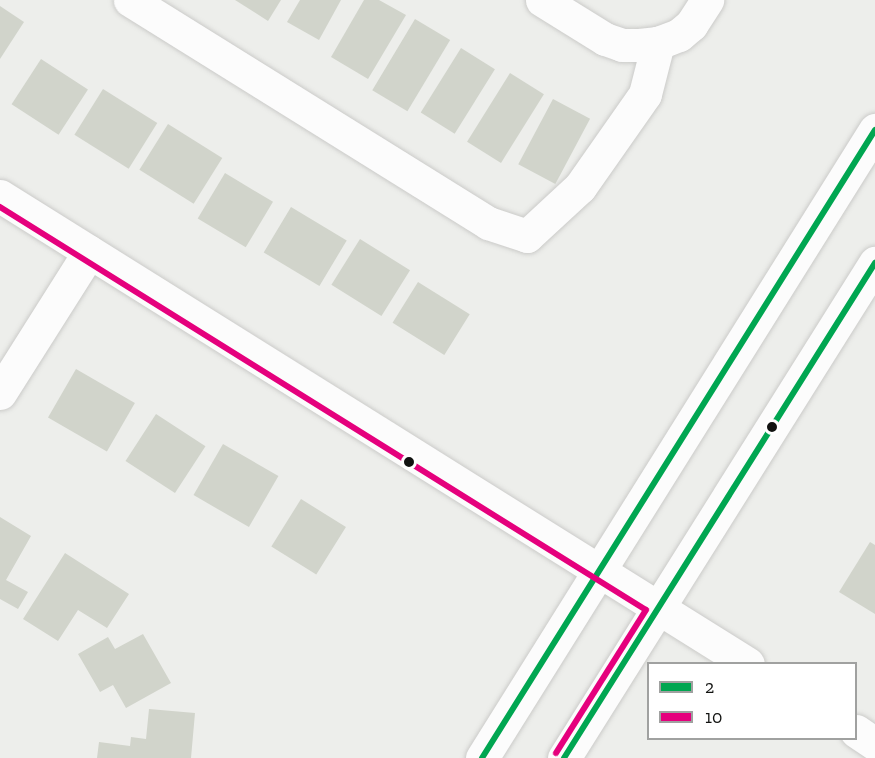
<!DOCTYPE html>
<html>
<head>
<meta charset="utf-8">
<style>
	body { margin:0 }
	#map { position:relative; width:875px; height:758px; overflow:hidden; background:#edeeeb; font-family:"Zilla Slab",serif }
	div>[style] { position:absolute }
	.building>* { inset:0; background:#d1d4cb; transform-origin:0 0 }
	.roads { filter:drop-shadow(0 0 2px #cbcbc9) drop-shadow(0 0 2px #cbcbc9) }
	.minor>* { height:33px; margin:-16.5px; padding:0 16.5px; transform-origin:16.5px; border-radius:16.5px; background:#fcfcfc }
	.major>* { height:33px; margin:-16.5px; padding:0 16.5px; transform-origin:16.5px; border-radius:16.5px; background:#fcfcfc }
	.bus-1>* { height:6px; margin:-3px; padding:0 3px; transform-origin:3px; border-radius:3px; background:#00a651 }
	.bus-2>* { height:6px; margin:-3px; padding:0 3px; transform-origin:3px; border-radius:3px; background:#e5007d }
	.dots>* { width:16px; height:16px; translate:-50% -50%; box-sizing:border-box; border:3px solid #fff; border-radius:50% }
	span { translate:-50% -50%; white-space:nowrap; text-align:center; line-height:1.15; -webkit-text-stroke:6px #fff; paint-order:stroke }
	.legend { position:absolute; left:647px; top:662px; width:210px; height:78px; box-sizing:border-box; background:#fff; border:2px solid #a0a1a0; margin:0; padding:8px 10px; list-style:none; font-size:18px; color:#121311 }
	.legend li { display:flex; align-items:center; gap:12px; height:30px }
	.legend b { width:30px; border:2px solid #a0a1a0 }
</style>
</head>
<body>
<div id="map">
	<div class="building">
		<i style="clip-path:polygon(235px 0,281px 0,268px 21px)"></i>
		<i style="clip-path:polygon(300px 0,341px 0,319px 40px,287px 22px)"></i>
		<i style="clip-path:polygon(364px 0,379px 0,406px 15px,368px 79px,331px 57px)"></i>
		<i style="clip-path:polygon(0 6px,24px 22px,0 59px)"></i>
		<i style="left:415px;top:19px;width:41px;height:83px;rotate:31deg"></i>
		<i style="left:461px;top:48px;width:40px;height:76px;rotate:32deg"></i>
		<i style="left:41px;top:59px;width:56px;height:54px;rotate:33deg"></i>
		<i style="left:510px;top:73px;width:40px;height:81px;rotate:32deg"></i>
		<i style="left:103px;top:89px;width:64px;height:54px;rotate:32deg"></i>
		<i style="left:553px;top:99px;width:42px;height:74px;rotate:28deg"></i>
		<i style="left:168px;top:124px;width:64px;height:54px;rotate:32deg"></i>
		<i style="left:225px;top:173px;width:56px;height:53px;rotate:31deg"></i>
		<i style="left:291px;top:207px;width:65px;height:53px;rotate:31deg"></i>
		<i style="left:360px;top:239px;width:59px;height:54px;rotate:32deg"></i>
		<i style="left:418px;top:282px;width:61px;height:48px;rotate:32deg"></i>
		<i style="left:76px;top:369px;width:68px;height:56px;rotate:30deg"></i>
		<i style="left:156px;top:414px;width:59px;height:56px;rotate:33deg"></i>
		<i style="left:223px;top:444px;width:64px;height:59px;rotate:30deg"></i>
		<i style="left:301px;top:499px;width:53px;height:56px;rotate:32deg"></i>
		<i style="clip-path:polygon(0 517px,31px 536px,6px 580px,28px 592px,18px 609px,0 599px)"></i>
		<i style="clip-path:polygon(870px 542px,875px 545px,875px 614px,839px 592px)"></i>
		<i style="clip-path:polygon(65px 553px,129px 594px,107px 628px,78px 610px,58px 641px,23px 619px)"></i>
		<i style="clip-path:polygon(143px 634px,171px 683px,126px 708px,113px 685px,100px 692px,78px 654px,108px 637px,115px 649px)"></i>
		<i style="clip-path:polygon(149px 709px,195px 713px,191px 758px,97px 758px,99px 742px,130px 746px,131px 737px,146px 739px)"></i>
	</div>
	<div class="roads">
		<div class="minor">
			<i style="left:130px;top:0;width:422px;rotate:31.9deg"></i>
			<i style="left:488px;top:223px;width:41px;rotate:18.4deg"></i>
			<i style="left:527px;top:236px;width:72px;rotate:-42.8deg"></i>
			<i style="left:580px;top:187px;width:113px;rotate:-55deg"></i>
			<i style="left:645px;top:94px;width:53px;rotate:-75.7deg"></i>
			<i style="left:542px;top:0;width:74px;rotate:31.8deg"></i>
			<i style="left:605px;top:39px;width:18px;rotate:19deg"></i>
			<i style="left:622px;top:45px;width:17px"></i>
			<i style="left:639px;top:45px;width:19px;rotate:-6deg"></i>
			<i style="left:658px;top:43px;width:22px;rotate:-21deg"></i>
			<i style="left:679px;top:35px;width:16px;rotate:-40deg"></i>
			<i style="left:691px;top:25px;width:30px;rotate:-57deg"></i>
			<i style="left:0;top:196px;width:882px;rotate:32.03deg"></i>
			<i style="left:0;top:393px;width:167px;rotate:-57.7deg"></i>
			<i style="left:856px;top:731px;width:23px;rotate:34deg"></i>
		</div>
		<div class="major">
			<i style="left:482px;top:758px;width:741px;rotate:-57.96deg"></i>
			<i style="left:564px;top:758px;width:585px;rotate:-57.86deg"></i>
		</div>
	</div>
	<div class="bus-1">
		<i style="left:482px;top:758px;width:741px;rotate:-57.96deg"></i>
		<i style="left:564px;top:758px;width:585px;rotate:-57.86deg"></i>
	</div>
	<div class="bus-2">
		<i style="left:0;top:207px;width:761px;rotate:31.96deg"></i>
		<i style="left:646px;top:610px;width:169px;rotate:122.2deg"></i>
	</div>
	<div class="dots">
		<i style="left:772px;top:427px;background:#121311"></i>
		<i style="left:409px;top:462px;background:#121311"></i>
	</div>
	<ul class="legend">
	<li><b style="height:8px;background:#00a651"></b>2</li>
	<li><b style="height:8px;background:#e5007d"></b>10</li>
	</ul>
</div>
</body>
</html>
